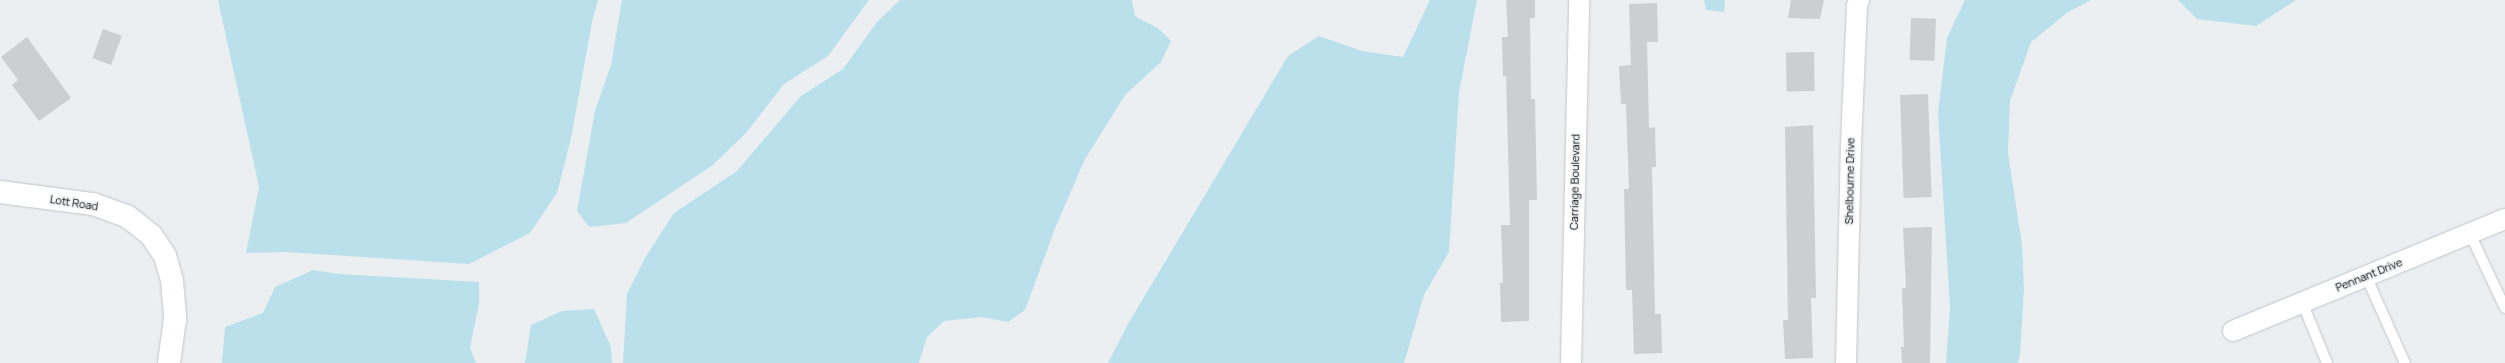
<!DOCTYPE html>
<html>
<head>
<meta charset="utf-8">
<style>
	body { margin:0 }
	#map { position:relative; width:2505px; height:363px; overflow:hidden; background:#ebeff1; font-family:Manrope,sans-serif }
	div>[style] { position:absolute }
	.green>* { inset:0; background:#bae0ec }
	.building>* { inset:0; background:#cbcfd1; transform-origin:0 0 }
	.roads { filter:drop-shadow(0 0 1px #c3c6c8) drop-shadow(0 0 1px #c3c6c8) }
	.service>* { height:10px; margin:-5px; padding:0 5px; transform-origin:5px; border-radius:5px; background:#fff }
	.minor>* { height:20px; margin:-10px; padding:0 10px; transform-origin:10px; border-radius:10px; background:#fff }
	.tertiary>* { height:22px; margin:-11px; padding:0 11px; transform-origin:11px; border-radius:11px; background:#fff }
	span { translate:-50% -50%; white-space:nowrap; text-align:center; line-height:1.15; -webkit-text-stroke:3px #ebeff1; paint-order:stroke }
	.street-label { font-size:11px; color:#0c0d0e }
</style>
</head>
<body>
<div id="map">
	<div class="green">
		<i style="clip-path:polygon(218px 0,598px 0,592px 22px,571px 138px,557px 193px,530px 233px,469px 264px,286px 252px,246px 253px,259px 187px)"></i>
		<i style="clip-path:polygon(622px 0,869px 0,828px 56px,784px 84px,746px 133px,713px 165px,626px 223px,589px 227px,577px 211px,595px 111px,611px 65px)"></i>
		<i style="clip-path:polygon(900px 0,1132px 0,1135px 16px,1159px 29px,1171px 41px,1161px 62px,1125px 95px,1085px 159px,1056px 226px,1025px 310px,1008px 322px,981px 317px,944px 321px,927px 337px,919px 363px,623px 363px,627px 294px,645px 258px,674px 213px,737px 171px,801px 96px,843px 69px,877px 22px)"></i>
		<i style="clip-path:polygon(1430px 0,1477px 0,1459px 92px,1449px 252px,1424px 295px,1404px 363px,1108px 363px,1128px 324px,1288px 56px,1319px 36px,1362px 51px,1403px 57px)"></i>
		<i style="clip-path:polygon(1704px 0,1725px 0,1724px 12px,1706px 10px)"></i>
		<i style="clip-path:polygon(1965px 0,2091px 0,2068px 12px,2031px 42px,2010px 101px,2008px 153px,2022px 245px,2024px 288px,2020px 354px,2018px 363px,1946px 363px,1950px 307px,1938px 113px,1947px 38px)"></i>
		<i style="clip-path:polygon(2178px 0,2296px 0,2256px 26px,2197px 19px)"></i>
		<i style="clip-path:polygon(313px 270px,339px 274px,479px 282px,479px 303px,470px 348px,476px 363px,222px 363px,225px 327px,263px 313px,275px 287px)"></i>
		<i style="clip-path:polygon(594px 309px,611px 347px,612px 363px,525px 363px,531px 325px,562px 311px)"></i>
	</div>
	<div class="building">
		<i style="clip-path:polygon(1506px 0,1535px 0,1535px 18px,1530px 18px,1531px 99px,1535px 99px,1537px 200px,1529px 200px,1529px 321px,1501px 322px,1500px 283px,1503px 283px,1501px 225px,1510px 225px,1506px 76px,1503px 76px,1502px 37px,1508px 37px)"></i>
		<i style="clip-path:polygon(1791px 0,1824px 0,1820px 19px,1788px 18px)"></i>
		<i style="clip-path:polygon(1657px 3px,1658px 42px,1647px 42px,1649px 128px,1655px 127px,1656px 167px,1652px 167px,1655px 314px,1661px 314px,1662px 353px,1634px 354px,1632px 290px,1626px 290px,1624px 189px,1629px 189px,1626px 104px,1621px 104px,1619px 66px,1631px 65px,1629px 4px)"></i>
		<i style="left:1911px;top:18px;width:25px;height:42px;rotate:2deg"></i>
		<i style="left:103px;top:29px;width:20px;height:31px;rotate:20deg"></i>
		<i style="clip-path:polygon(27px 37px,71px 98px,39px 121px,12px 85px,18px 80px,1px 57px)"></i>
		<i style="left:1814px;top:52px;width:39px;height:28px;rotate:89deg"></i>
		<i style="left:1928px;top:94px;width:103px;height:28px;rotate:88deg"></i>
		<i style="clip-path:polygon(1813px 125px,1816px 298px,1811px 298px,1813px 358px,1785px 359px,1783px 320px,1788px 320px,1785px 127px)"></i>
		<i style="clip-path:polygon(1932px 227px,1930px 363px,1902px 363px,1901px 347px,1904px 347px,1902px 288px,1906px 288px,1903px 228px)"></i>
	</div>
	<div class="roads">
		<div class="service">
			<i style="left:2470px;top:234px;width:82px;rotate:64.7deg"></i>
			<i style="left:2366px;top:276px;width:95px;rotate:65.9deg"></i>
			<i style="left:2302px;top:302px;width:66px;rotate:67.7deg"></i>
		</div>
		<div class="minor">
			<i style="left:2233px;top:331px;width:294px;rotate:-22.4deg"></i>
			<i style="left:1571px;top:363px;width:363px;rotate:-88.7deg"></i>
			<i style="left:1846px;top:363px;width:219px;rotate:-88.7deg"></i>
			<i style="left:1851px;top:144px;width:138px;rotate:-87.5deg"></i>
			<i style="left:1857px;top:6px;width:6px;rotate:-72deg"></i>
		</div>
		<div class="tertiary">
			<i style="left:0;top:192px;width:94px;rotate:7.4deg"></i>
			<i style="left:93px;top:204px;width:37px;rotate:20deg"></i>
			<i style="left:128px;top:217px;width:29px;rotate:38deg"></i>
			<i style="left:151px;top:235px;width:25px;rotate:56deg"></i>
			<i style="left:165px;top:256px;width:26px;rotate:74deg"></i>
			<i style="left:172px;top:281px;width:38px;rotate:85deg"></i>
			<i style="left:175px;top:319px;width:44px;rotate:97.8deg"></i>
		</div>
	</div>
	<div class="street-label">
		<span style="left:1850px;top:181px;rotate:-89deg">Shelbourne Drive</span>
		<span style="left:1575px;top:182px;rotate:-89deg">Carriage Boulevard</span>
		<span style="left:74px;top:203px;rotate:9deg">Lott Road</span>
		<span style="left:2369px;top:275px;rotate:-22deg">Pennant Drive</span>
	</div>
</div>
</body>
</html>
